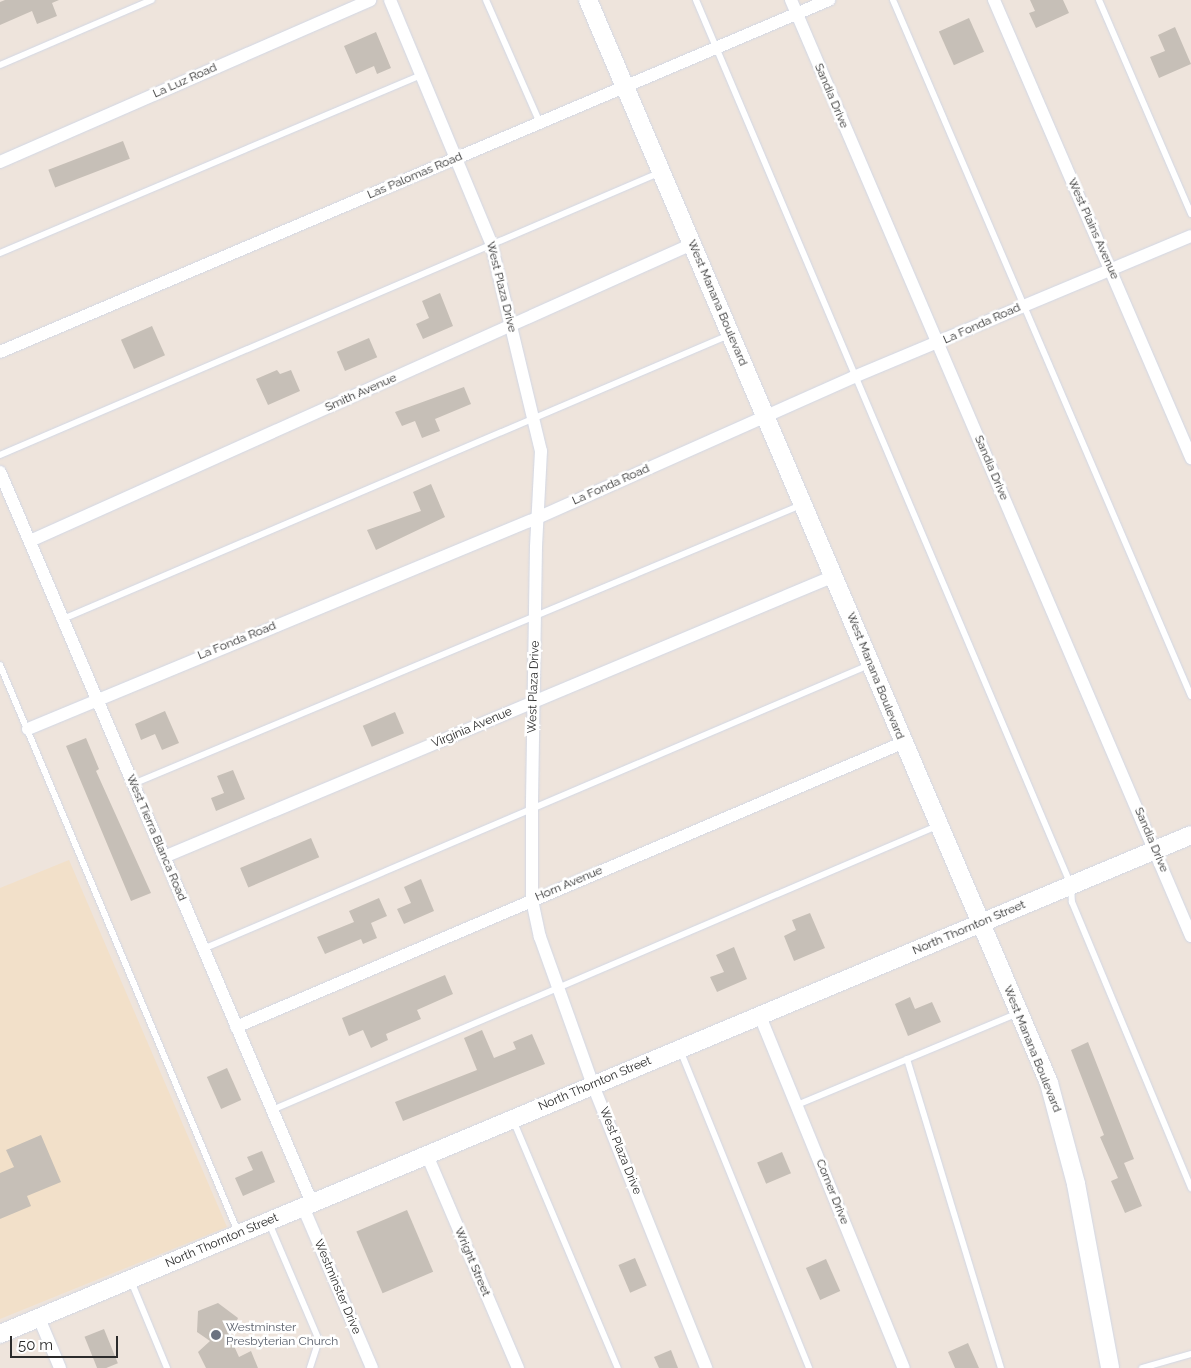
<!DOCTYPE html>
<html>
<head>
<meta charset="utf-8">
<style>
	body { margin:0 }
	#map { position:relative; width:1191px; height:1368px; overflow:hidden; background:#eee4dc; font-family:Raleway,sans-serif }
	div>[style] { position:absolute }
	.education>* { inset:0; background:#f2e0c9 }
	.building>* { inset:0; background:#c6bfb7; transform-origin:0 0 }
	.roads { filter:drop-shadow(0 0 1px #d1d7e5) drop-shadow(0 0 1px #d1d7e5) }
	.lane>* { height:6px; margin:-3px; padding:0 3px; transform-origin:3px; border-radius:3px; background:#fff }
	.street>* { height:12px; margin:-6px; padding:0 6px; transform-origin:6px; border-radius:6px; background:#fff }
	.secondary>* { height:18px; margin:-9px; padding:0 9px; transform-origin:9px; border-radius:9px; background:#fff }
	.dots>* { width:14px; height:14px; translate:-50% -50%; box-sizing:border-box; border:2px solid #fff; border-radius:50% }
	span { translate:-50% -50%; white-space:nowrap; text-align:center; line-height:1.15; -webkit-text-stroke:5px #fff; paint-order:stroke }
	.street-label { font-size:12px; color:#2b2b2b }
	.worship-label { font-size:12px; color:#5b616d }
	.left { translate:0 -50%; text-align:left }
	.scale { position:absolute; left:10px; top:1336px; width:108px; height:22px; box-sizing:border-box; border:2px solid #2b2b2b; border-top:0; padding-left:6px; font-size:15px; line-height:18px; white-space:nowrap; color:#2b2b2b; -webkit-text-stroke:4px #fff; paint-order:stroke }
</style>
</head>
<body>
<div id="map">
	<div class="education">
		<i style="clip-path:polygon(69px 860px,227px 1227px,0 1319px,0 888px)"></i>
	</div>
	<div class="building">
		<i style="clip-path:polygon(5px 0,59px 0,52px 3px,57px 16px,37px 24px,32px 11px,0 25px,0 2px)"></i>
		<i style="clip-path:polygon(1030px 0,1063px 0,1069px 13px,1036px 28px,1029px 13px,1035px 11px)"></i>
		<i style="left:969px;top:18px;width:37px;height:33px;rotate:66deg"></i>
		<i style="clip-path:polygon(1175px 27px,1191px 64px,1159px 78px,1150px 57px,1165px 51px,1158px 35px)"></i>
		<i style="clip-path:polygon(376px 32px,391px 68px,377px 74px,374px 66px,356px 74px,344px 46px)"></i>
		<i style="left:123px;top:141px;width:19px;height:80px;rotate:69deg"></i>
		<i style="clip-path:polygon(440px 293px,453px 326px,423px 339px,416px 324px,429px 318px,422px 301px)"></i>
		<i style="left:152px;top:326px;width:32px;height:34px;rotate:66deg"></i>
		<i style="left:369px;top:338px;width:21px;height:35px;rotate:67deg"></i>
		<i style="clip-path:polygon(277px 370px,280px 374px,291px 370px,300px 391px,268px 405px,256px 379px)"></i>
		<i style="clip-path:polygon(464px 387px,471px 404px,435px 419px,440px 431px,422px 438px,415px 421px,402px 426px,395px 412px)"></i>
		<i style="clip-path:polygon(431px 484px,445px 517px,376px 550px,367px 530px,421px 511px,413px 492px)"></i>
		<i style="clip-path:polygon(165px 711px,179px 743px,162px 750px,155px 734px,141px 740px,135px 724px)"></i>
		<i style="left:395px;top:712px;width:23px;height:35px;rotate:67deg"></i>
		<i style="clip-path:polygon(86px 738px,99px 769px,96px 771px,151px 893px,131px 901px,66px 746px)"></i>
		<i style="clip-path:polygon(233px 770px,245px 799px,216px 811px,211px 798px,224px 793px,217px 776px)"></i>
		<i style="left:311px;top:838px;width:21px;height:77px;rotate:67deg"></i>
		<i style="clip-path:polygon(421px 879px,434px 911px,404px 924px,397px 909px,411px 903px,404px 887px)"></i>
		<i style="clip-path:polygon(379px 898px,387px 916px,371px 923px,377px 938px,363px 944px,361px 939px,325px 954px,317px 937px,354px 922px,349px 911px)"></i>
		<i style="clip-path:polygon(810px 913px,825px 948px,794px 961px,784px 936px,796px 930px,792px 920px)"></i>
		<i style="clip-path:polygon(734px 947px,747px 979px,717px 992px,710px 977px,724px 972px,716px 955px)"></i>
		<i style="clip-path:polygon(445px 975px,453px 994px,417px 1010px,421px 1019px,386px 1034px,388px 1040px,371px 1048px,363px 1030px,349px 1036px,342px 1018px)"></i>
		<i style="clip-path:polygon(910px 997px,915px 1009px,932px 1002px,941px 1022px,908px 1036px,895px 1004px)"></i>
		<i style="clip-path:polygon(482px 1030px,494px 1058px,516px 1049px,513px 1042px,532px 1034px,545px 1064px,403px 1121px,395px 1102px,477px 1070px,464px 1038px)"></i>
		<i style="clip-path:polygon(1088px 1042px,1134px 1159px,1124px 1163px,1142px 1206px,1125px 1213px,1111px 1181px,1118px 1178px,1100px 1137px,1104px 1135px,1071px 1050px)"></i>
		<i style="left:227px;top:1068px;width:35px;height:22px;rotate:66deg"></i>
		<i style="clip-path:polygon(41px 1135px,61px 1182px,27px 1196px,31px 1206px,0 1219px,0 1173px,14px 1167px,6px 1150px)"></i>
		<i style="clip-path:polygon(262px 1151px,275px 1182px,243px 1196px,235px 1178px,253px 1170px,247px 1157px)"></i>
		<i style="left:782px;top:1152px;width:23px;height:27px;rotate:67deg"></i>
		<i style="left:407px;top:1210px;width:67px;height:55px;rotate:67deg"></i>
		<i style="left:635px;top:1258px;width:30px;height:18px;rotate:67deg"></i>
		<i style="left:826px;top:1259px;width:35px;height:22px;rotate:66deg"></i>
		<i style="clip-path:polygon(218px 1303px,238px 1318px,230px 1337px,239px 1357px,251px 1351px,258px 1368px,206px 1368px,198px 1352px,210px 1341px,197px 1332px,198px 1311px)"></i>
		<i style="left:104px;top:1329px;width:37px;height:21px;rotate:68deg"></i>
		<i style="clip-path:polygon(968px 1343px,979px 1368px,955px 1368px,948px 1352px)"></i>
		<i style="clip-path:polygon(671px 1350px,678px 1368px,659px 1368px,654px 1357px)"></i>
	</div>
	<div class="roads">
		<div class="lane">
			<i style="left:486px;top:0;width:134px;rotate:66.3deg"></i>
			<i style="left:696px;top:0;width:961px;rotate:67.04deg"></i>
			<i style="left:1071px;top:885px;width:17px;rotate:87deg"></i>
			<i style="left:1072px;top:902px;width:310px;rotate:67.4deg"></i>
			<i style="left:893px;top:0;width:757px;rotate:66.82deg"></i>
			<i style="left:1099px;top:0;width:233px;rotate:66.7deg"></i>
			<i style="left:0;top:65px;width:165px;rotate:-23.2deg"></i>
			<i style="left:0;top:253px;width:458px;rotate:-22.9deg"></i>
			<i style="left:0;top:455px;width:719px;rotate:-23.18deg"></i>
			<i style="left:63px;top:619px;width:724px;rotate:-23.09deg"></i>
			<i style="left:0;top:665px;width:615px;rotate:67.23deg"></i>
			<i style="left:133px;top:784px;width:724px;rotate:-22.67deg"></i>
			<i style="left:203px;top:949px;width:724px;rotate:-23.09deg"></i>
			<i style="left:680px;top:1050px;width:343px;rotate:67.9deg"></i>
			<i style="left:907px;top:1059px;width:323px;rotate:73.1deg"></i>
			<i style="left:797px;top:1105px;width:239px;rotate:-22.6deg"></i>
			<i style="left:272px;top:1110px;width:723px;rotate:-23.13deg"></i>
			<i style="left:513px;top:1120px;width:269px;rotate:67.1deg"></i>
			<i style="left:269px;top:1223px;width:127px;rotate:66.9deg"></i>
			<i style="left:319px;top:1340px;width:29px;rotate:108deg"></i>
			<i style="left:131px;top:1281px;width:94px;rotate:67.5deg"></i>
			<i style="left:1142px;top:1368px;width:51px;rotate:-15.9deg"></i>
		</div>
		<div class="street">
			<i style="left:390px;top:0;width:263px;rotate:67.4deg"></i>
			<i style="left:491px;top:243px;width:214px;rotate:76.5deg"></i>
			<i style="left:541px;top:451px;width:96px;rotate:93deg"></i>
			<i style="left:536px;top:547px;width:264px;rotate:90.9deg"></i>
			<i style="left:532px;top:811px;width:89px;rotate:90deg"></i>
			<i style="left:532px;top:900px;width:38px;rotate:78deg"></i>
			<i style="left:540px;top:937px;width:157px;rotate:70.3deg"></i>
			<i style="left:593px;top:1085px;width:305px;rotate:68.2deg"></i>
			<i style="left:791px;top:0;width:1018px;rotate:66.86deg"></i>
			<i style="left:994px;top:0;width:499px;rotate:66.7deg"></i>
			<i style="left:0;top:162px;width:404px;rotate:-23.6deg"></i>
			<i style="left:0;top:352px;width:901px;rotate:-23.01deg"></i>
			<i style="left:0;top:472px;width:795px;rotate:66.89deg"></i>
			<i style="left:30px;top:541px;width:726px;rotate:-24.16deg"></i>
			<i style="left:28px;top:729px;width:551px;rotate:-22.52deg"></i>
			<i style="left:537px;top:518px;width:347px;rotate:-24deg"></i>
			<i style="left:854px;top:377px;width:365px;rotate:-22.7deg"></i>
			<i style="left:164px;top:857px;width:727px;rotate:-22.75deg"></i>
			<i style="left:760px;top:1016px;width:380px;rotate:67.8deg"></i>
			<i style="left:236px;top:1027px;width:724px;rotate:-23.09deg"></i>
			<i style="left:427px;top:1155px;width:232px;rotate:66.9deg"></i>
			<i style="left:303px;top:1207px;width:175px;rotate:66.8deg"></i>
			<i style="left:39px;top:1318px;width:54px;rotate:67.2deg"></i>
		</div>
		<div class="secondary">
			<i style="left:588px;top:0;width:1177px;rotate:66.94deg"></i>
			<i style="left:1049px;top:1083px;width:105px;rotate:75deg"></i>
			<i style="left:1076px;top:1184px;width:187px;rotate:79.5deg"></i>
			<i style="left:0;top:1334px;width:1291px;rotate:-22.73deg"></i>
		</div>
	</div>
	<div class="dots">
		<i style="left:216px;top:1335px;background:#6b7280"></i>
	</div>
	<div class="street-label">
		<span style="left:185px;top:81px;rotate:-24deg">La Luz Road</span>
		<span style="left:831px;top:96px;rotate:67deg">Sandia Drive</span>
		<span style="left:415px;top:176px;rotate:-23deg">Las Palomas Road</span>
		<span style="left:1093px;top:229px;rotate:66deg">West Plains Avenue</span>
		<span style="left:501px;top:287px;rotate:76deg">West Plaza Drive</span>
		<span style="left:717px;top:303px;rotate:67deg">West Manana Boulevard</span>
		<span style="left:982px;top:324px;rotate:-24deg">La Fonda Road</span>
		<span style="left:361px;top:393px;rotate:-24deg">Smith Avenue</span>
		<span style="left:991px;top:468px;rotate:67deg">Sandia Drive</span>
		<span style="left:611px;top:485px;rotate:-24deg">La Fonda Road</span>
		<span style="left:237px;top:641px;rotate:-22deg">La Fonda Road</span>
		<span style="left:875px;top:676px;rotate:68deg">West Manana Boulevard</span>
		<span style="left:534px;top:687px;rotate:-88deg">West Plaza Drive</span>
		<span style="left:472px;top:728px;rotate:-23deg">Virginia Avenue</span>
		<span style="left:156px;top:838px;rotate:67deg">West Tierra Blanca Road</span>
		<span style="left:1151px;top:840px;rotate:67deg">Sandia Drive</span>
		<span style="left:569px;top:884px;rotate:-23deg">Horn Avenue</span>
		<span style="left:969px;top:928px;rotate:-23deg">North Thornton Street</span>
		<span style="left:1032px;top:1049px;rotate:68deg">West Manana Boulevard</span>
		<span style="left:595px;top:1084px;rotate:-23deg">North Thornton Street</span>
		<span style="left:620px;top:1151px;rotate:68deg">West Plaza Drive</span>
		<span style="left:832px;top:1192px;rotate:68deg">Comer Drive</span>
		<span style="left:222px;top:1241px;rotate:-23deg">North Thornton Street</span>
		<span style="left:472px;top:1262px;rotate:67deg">Wright Street</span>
		<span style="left:337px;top:1287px;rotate:67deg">Westminster Drive</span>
	</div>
	<div class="worship-label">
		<span class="left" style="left:226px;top:1335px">Westminster<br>Presbyterian Church</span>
	</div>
	<div class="scale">50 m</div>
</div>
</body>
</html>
